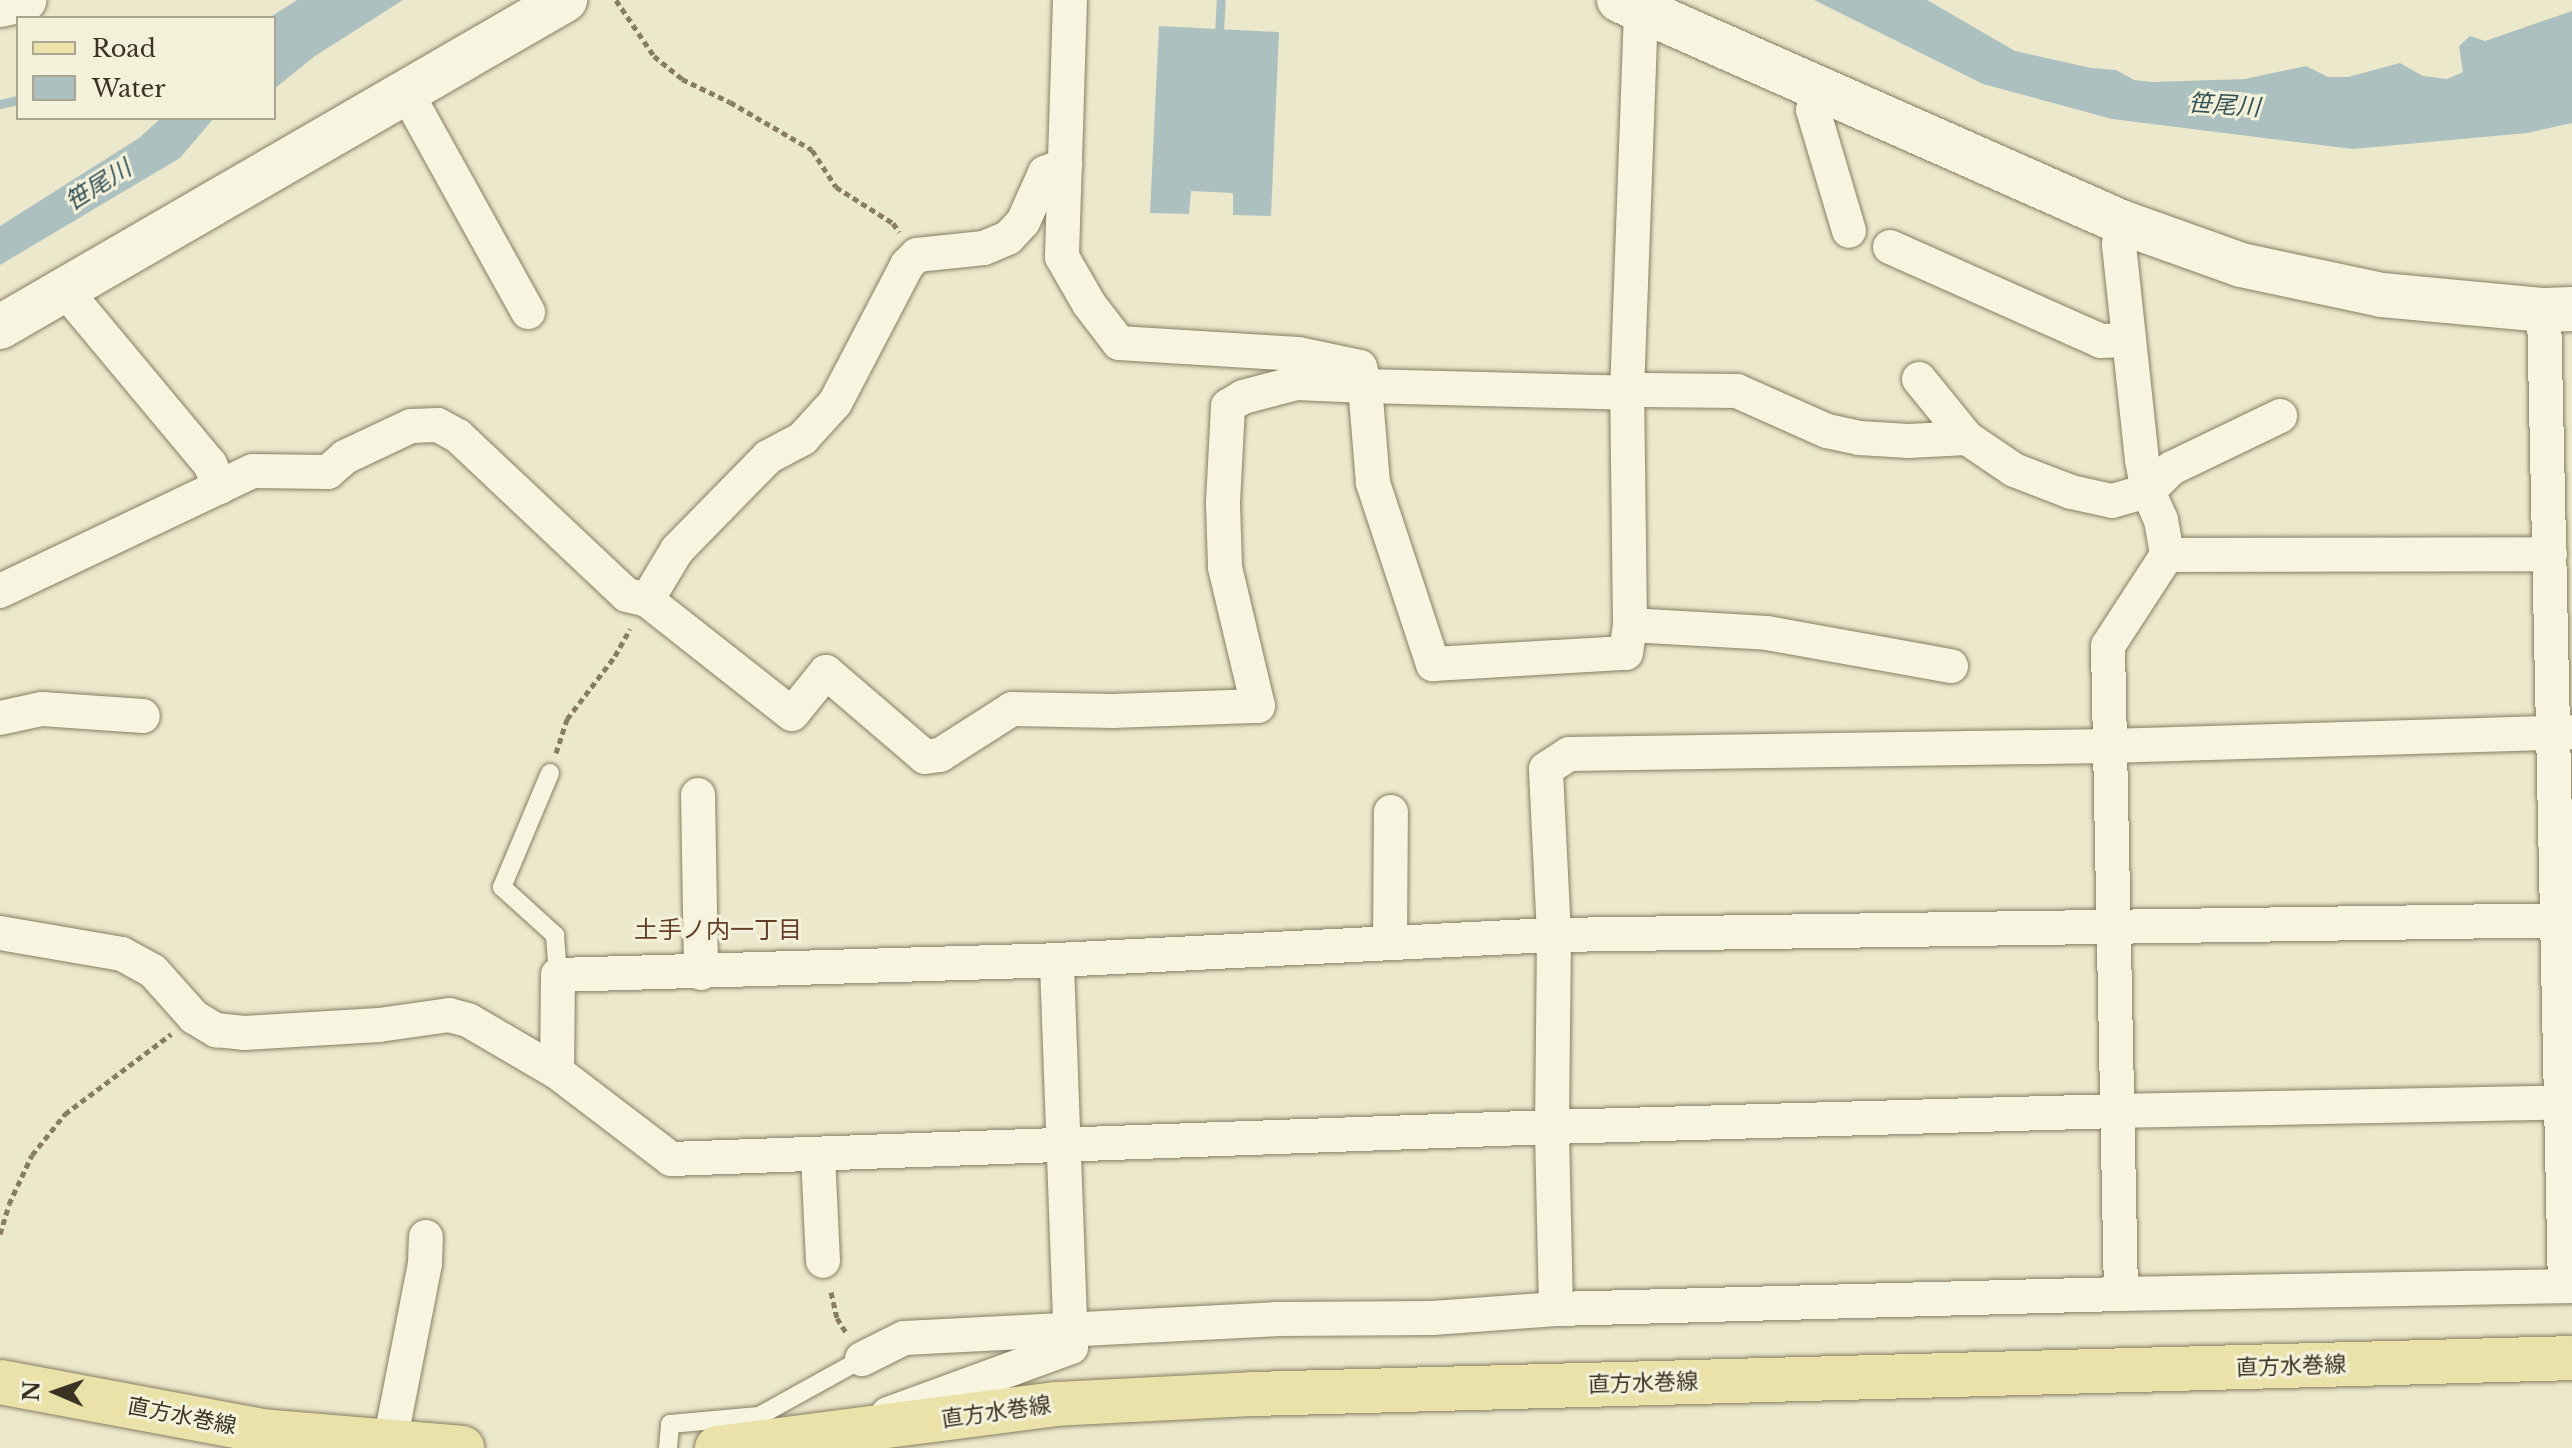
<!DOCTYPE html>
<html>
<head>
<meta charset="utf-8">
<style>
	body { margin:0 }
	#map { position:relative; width:2572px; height:1448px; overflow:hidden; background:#ece8cc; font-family:"Libre Baskerville","Noto Sans JP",serif }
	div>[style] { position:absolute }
	.water>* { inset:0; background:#acc1bf }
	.stream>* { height:9px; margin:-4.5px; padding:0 4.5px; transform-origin:4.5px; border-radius:4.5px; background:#acc1bf }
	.path>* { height:5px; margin-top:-2.5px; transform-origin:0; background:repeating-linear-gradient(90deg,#887d61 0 6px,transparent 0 10px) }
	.roads { filter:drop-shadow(0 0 2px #887d61) drop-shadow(0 0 2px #887d61) }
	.service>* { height:18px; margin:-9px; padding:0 9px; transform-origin:9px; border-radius:9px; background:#f7f4df }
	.minor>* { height:34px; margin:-17px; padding:0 17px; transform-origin:17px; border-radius:17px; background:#f7f4df }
	.tertiary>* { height:44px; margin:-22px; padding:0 22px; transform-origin:22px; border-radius:22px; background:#f7f4df }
	.primary>* { height:44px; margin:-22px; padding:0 22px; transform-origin:22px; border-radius:22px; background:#eae2a9 }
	span { translate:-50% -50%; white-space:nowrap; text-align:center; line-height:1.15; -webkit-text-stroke:6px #f4f1db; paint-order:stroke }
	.street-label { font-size:22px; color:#3a3223 }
	.water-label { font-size:24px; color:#345358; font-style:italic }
	.neighbourhood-label { font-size:24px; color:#633f26 }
	.legend { position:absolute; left:16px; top:16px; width:260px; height:104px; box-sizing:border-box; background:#f4f1db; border:2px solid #aaa591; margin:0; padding:10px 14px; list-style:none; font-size:24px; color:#3a3223 }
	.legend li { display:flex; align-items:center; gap:16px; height:40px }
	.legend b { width:40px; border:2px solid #aaa591 }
	.north { position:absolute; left:16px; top:1352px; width:80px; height:80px; -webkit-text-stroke:6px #f4f1db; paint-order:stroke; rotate:272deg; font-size:22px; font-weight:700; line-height:32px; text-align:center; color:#3a3223 }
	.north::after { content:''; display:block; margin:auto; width:28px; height:36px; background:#3a3223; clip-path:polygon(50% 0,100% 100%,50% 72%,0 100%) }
</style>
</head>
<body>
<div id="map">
	<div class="water">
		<i style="clip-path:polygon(297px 0,403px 0,315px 56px,274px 89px,274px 18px,269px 18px)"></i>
		<i style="clip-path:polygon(1814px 0,1927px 0,2015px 51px,2091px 68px,2116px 70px,2134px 80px,2152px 82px,2245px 79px,2306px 66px,2328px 77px,2348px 77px,2400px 63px,2423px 76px,2447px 79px,2463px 72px,2459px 46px,2470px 36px,2485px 41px,2572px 11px,2572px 123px,2527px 133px,2353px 149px,2112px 119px,1983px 84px)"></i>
		<i style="clip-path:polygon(1159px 26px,1279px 32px,1271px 216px,1233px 215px,1233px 193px,1191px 191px,1189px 214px,1150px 213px)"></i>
		<i style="clip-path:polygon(161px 118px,214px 118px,180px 158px,0 265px,0 226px,139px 138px)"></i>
	</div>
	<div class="stream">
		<i style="left:1219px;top:33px;width:33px;rotate:-87deg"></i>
		<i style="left:0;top:104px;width:18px;rotate:-13deg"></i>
	</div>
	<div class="path">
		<i style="left:616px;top:0;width:68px;rotate:55.8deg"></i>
		<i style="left:654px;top:56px;width:36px;rotate:39deg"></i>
		<i style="left:682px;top:79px;width:53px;rotate:25.6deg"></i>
		<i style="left:730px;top:102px;width:95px;rotate:30.3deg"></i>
		<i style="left:812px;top:150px;width:44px;rotate:57deg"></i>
		<i style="left:836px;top:187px;width:67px;rotate:32.3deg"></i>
		<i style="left:893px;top:223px;width:11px;rotate:56deg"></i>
		<i style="left:556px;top:753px;width:36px;rotate:-72deg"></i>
		<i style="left:567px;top:719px;width:79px;rotate:-52.7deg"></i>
		<i style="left:615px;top:656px;width:31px;rotate:-61deg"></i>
		<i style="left:0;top:1234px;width:31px;rotate:-73deg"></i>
		<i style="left:9px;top:1204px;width:54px;rotate:-64.9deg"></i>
		<i style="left:32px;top:1155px;width:53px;rotate:-51.2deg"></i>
		<i style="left:65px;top:1114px;width:133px;rotate:-37deg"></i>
		<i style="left:831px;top:1292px;width:27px;rotate:77deg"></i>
		<i style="left:837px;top:1318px;width:19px;rotate:58deg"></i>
	</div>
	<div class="roads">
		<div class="service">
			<i style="left:550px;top:773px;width:124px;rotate:112.8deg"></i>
			<i style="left:502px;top:887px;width:72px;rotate:42.2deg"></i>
			<i style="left:555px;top:935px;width:40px;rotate:85.7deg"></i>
			<i style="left:668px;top:1448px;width:24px;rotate:-85deg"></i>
			<i style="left:670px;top:1424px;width:89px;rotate:-5.1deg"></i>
			<i style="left:759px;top:1416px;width:118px;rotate:-29deg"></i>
		</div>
		<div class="minor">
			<i style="left:1070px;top:0;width:257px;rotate:91.8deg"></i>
			<i style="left:1062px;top:257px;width:54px;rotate:60.1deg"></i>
			<i style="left:1089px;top:304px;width:49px;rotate:52.4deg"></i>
			<i style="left:1119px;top:343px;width:179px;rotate:3.5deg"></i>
			<i style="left:1298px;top:354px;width:63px;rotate:11.8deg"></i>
			<i style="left:1360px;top:367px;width:20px;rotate:75deg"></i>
			<i style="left:1365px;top:386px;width:262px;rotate:1.5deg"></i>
			<i style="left:1627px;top:393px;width:17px;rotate:-10deg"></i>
			<i style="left:1644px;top:390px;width:93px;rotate:0.6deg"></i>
			<i style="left:1737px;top:391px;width:98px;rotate:24deg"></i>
			<i style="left:1827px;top:431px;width:33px;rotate:12deg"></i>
			<i style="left:1859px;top:438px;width:50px;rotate:3.4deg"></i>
			<i style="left:1909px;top:441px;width:58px;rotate:-3deg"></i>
			<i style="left:1821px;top:89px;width:22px;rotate:111deg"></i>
			<i style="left:1813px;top:110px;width:126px;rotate:73.4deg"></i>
			<i style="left:405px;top:90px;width:254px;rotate:61deg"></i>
			<i style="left:2121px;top:222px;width:23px;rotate:95deg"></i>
			<i style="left:2119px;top:245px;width:216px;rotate:83.9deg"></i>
			<i style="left:2142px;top:460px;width:32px;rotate:79deg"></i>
			<i style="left:2148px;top:491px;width:32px;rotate:66deg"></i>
			<i style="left:2161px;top:520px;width:36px;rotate:80deg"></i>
			<i style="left:2167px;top:555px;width:108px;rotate:123deg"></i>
			<i style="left:2108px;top:646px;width:648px;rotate:88.85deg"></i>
			<i style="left:1890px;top:247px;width:231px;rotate:24deg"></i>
			<i style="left:2101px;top:341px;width:28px;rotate:-2deg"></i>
			<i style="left:64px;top:289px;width:228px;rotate:50.2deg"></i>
			<i style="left:210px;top:464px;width:25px;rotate:67deg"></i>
			<i style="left:2544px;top:310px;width:976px;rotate:88.77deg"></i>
			<i style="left:1919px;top:379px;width:76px;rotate:50.9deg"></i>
			<i style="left:1967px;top:438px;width:57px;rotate:34.2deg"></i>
			<i style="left:2014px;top:470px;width:61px;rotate:21.1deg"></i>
			<i style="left:2071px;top:492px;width:42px;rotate:12.4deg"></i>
			<i style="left:2112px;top:501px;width:37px;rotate:-16deg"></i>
			<i style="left:2148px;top:491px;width:33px;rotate:-44deg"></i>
			<i style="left:2172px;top:468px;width:120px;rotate:-25.7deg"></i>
			<i style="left:2167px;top:555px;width:383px;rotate:-0.1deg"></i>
			<i style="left:0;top:591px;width:280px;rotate:-25.4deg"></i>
			<i style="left:253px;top:471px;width:75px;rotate:0.8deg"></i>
			<i style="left:328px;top:472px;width:23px;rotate:-41deg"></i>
			<i style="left:345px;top:457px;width:73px;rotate:-25.2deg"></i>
			<i style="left:411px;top:426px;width:27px;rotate:-2deg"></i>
			<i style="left:438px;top:425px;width:23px;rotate:29deg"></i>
			<i style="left:458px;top:436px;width:232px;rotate:43.3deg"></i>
			<i style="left:627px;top:595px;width:21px;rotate:14deg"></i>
			<i style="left:647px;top:600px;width:184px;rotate:38.2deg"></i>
			<i style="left:792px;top:714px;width:54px;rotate:-51deg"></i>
			<i style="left:826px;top:672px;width:130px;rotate:40.6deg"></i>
			<i style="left:925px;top:757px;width:15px;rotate:-8deg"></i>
			<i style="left:940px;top:755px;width:85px;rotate:-32.6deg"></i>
			<i style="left:1012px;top:709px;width:102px;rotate:1.1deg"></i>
			<i style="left:1114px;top:711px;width:144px;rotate:-2deg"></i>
			<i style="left:1258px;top:706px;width:143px;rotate:-103.4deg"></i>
			<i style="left:1225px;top:567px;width:65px;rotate:-91.8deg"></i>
			<i style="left:1223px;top:502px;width:96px;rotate:-87deg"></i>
			<i style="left:1228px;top:406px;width:17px;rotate:-31deg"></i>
			<i style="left:1243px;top:397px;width:55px;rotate:-14.8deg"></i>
			<i style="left:1296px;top:383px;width:69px;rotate:2.5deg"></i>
			<i style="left:1365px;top:386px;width:97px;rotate:85.3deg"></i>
			<i style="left:1373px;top:483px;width:191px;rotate:71.7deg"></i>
			<i style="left:1433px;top:664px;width:193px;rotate:-3.3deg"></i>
			<i style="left:1626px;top:653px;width:28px;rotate:-82deg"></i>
			<i style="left:1630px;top:625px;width:232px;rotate:-90.7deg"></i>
			<i style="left:1627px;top:393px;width:383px;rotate:-87.9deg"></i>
			<i style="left:647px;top:600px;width:58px;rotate:-59deg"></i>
			<i style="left:677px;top:550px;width:130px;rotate:-45.6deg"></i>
			<i style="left:768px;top:457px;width:40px;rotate:-28deg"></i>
			<i style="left:803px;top:438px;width:47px;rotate:-47.6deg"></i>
			<i style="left:835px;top:403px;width:156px;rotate:-62.4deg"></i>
			<i style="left:907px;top:265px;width:14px;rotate:-45deg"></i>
			<i style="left:917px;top:255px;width:67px;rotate:-6deg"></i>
			<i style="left:984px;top:248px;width:26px;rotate:-23deg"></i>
			<i style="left:1008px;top:238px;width:22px;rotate:-47deg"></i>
			<i style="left:1023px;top:222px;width:54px;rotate:-65.8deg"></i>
			<i style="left:1045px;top:173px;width:22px;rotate:-22deg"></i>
			<i style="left:1630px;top:625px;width:137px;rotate:3.3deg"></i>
			<i style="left:1767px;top:633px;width:187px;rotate:10.2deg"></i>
			<i style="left:0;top:718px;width:43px;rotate:-12.1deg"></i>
			<i style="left:42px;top:709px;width:101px;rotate:4deg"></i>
			<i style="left:698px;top:795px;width:178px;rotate:89deg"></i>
			<i style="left:0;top:933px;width:124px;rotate:9.8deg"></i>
			<i style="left:122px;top:954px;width:35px;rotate:29deg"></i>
			<i style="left:153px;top:971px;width:62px;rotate:48.3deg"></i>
			<i style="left:194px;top:1017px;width:26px;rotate:31deg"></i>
			<i style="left:216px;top:1030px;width:28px;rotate:6deg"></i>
			<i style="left:244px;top:1033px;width:135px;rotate:-3.4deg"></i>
			<i style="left:379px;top:1025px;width:71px;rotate:-8.1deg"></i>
			<i style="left:449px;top:1015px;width:20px;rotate:15deg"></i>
			<i style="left:468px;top:1020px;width:103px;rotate:30.3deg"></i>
			<i style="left:557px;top:1072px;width:143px;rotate:37.3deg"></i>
			<i style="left:671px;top:1159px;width:882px;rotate:-2.08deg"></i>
			<i style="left:1552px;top:1127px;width:564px;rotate:-1.62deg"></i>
			<i style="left:2116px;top:1111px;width:456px;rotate:-1.1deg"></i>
			<i style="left:1390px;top:943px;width:131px;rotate:-89.6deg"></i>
			<i style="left:557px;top:1072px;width:97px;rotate:-89.4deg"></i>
			<i style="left:558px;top:975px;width:499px;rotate:-1.7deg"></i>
			<i style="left:1057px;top:960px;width:498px;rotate:-2.9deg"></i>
			<i style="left:1554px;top:935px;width:1018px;rotate:-0.84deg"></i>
			<i style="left:818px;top:1155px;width:106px;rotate:87.3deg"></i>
			<i style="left:1556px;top:1309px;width:182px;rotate:-91.3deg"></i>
			<i style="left:1552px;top:1127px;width:192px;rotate:-89.4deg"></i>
			<i style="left:1554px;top:935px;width:166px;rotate:-92.8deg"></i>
			<i style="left:1546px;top:769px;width:27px;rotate:-33deg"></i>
			<i style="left:1569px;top:754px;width:539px;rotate:-0.85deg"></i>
			<i style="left:2108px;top:746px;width:464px;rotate:-1.7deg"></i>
			<i style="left:862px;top:1359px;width:47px;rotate:-26.6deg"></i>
			<i style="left:904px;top:1338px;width:372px;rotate:-2.9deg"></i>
			<i style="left:1276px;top:1319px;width:157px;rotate:-0.4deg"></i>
			<i style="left:1433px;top:1318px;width:123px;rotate:-4.2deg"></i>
			<i style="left:1556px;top:1309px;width:565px;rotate:-1.52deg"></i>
			<i style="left:2121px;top:1294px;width:451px;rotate:-1deg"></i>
			<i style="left:888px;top:1414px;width:195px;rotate:-20.1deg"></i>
			<i style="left:1071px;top:1347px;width:387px;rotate:-92.1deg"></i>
			<i style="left:390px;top:1442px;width:181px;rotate:-78.9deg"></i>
			<i style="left:425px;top:1264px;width:27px;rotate:-88deg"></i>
		</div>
		<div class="tertiary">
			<i style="left:1619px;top:0;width:549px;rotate:23.86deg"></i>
			<i style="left:2121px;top:222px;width:127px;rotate:19.7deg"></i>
			<i style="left:2241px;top:265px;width:144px;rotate:12deg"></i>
			<i style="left:2382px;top:295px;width:163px;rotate:5.3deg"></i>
			<i style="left:2544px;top:310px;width:28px;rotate:-2deg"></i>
			<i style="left:0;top:5px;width:25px;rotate:-12deg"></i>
			<i style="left:0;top:327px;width:653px;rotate:-30.06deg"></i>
		</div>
		<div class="primary">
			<i style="left:0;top:1382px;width:266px;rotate:10.6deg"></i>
			<i style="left:261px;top:1431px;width:202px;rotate:4.8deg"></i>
			<i style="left:717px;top:1448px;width:341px;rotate:-7.4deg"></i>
			<i style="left:1055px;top:1404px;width:198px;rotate:-2.9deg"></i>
			<i style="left:1253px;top:1394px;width:1319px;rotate:-1.56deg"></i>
		</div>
	</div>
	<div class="street-label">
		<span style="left:2291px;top:1366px;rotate:-2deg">直方水巻線</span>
		<span style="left:1643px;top:1383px;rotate:-2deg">直方水巻線</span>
		<span style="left:996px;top:1412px;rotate:-8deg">直方水巻線</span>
		<span style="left:182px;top:1416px;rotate:11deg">直方水巻線</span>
	</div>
	<div class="water-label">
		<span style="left:2224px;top:105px;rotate:4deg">笹尾川</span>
		<span style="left:98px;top:185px;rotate:-32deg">笹尾川</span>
	</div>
	<div class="neighbourhood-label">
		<span style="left:718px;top:930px">土手ノ内一丁目</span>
	</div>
	<ul class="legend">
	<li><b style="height:10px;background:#eae2a9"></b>Road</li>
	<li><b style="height:22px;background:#acc1bf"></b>Water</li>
	</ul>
	<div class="north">N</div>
</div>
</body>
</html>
